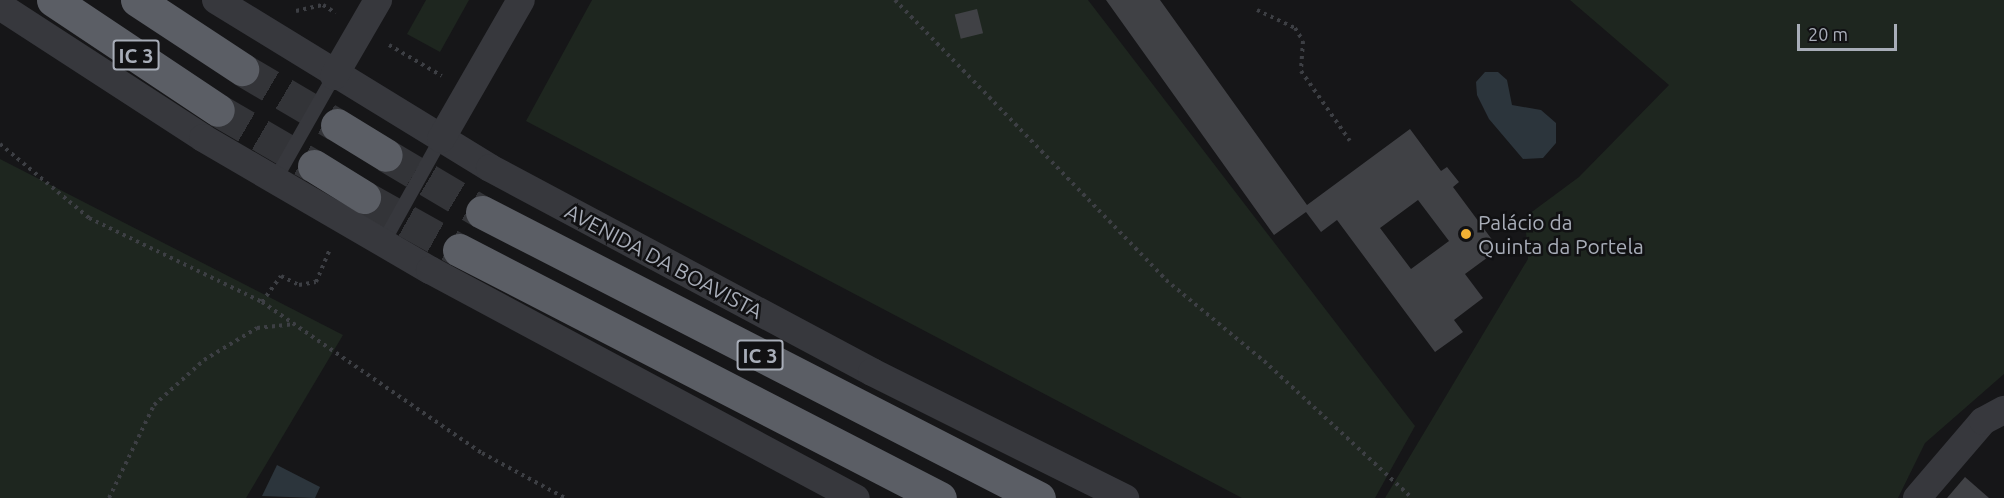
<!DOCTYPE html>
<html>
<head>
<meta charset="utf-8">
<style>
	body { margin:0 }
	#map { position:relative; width:2004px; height:498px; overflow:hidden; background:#161618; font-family:Ubuntu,sans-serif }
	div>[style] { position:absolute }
	.green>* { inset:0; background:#1e261f }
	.water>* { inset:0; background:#2c353c }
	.building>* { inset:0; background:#404145; transform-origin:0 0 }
	.trunk-tunnel>* { height:33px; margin-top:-16.5px; transform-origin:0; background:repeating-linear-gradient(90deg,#333438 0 33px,transparent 0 49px) }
	.path>* { height:4px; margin-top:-2px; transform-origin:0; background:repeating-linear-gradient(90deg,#3d3f44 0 3px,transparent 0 7.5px) }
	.service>* { height:14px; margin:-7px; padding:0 7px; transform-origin:7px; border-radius:7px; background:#37383d }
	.minor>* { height:28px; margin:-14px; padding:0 14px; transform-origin:14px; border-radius:14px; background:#37383d }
	.trunk>* { height:33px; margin:-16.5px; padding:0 16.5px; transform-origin:16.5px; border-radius:16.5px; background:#5b5e65 }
	.dots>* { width:16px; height:16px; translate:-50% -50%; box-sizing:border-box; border:3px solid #111113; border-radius:50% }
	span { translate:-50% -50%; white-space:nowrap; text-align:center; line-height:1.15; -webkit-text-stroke:5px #111113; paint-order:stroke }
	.shield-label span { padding:2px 4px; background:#111113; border:2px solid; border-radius:4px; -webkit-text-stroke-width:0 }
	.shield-label { font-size:20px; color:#a8adb8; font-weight:700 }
	.poi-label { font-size:21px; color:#a8adb8 }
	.left { translate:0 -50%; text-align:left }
	.street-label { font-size:21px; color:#a8adb8 }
	.scale { position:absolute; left:1797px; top:24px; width:100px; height:27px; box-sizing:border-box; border:3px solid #a8adb8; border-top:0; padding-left:8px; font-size:18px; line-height:21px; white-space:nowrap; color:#a8adb8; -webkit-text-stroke:4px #111113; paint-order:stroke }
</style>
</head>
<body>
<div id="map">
	<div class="green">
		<i style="clip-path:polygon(426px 0,469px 0,440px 52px,407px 34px)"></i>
		<i style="clip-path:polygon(592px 0,1088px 0,1415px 426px,1375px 498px,1242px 498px,526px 121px)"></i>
		<i style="clip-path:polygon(1570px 0,2004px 0,2004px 374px,1925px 443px,1898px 498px,1385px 498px,1528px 259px,1525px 217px,1579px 177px,1669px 85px)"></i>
		<i style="clip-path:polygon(0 159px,343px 335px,246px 498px,0 498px)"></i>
	</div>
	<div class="water">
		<i style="clip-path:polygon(1485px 72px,1498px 72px,1507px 80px,1512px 105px,1541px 110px,1556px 123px,1556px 143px,1543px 158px,1523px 159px,1489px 119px,1477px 95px,1476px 82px)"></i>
		<i style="clip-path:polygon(277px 465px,320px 487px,315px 498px,262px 496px)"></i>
	</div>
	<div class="building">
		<i style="clip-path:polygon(evenodd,1106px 0,1160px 0,1307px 205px,1410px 129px,1441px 171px,1447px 167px,1459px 182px,1453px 187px,1499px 249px,1465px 274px,1483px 298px,1454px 320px,1463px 332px,1435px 352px,1337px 220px,1321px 232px,1306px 212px,1274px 235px,1106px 0,1418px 200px,1449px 241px,1411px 269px,1380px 228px,1418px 200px)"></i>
		<i style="left:977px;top:9px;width:25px;height:23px;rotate:76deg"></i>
		<i style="clip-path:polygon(1965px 477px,1989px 498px,1947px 498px)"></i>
	</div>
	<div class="trunk-tunnel">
		<i style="left:242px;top:69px;width:110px;rotate:30.5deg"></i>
		<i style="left:218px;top:110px;width:111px;rotate:30.3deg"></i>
		<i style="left:386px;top:155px;width:112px;rotate:30.7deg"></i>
		<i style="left:364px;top:197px;width:109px;rotate:29.2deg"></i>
	</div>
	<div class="path">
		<i style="left:895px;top:0;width:390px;rotate:45.9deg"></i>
		<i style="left:1166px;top:280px;width:127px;rotate:39.6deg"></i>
		<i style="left:1264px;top:361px;width:202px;rotate:42.8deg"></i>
		<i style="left:1257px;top:10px;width:42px;rotate:25.3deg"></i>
		<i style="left:1295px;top:28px;width:15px;rotate:58deg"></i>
		<i style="left:1303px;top:41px;width:30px;rotate:94deg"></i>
		<i style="left:1301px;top:71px;width:85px;rotate:55deg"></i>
		<i style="left:296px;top:11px;width:28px;rotate:-13deg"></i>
		<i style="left:323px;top:5px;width:15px;rotate:32deg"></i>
		<i style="left:389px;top:45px;width:61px;rotate:30.3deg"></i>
		<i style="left:0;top:144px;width:116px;rotate:39.7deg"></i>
		<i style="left:89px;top:218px;width:192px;rotate:25.9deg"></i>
		<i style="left:262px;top:302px;width:267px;rotate:34.5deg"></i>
		<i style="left:482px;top:453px;width:94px;rotate:28.5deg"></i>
		<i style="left:262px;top:302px;width:32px;rotate:-54deg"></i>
		<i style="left:281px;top:276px;width:20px;rotate:27deg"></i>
		<i style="left:299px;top:285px;width:17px;rotate:-10deg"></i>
		<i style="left:316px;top:282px;width:34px;rotate:-67deg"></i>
		<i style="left:109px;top:498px;width:103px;rotate:-64.2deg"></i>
		<i style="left:154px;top:405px;width:67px;rotate:-42deg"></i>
		<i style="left:204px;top:360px;width:62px;rotate:-31.1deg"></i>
		<i style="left:257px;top:328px;width:36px;rotate:-6deg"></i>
	</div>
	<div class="service">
		<i style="left:275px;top:180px;width:120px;rotate:-60.4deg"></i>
		<i style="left:383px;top:243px;width:119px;rotate:-60.9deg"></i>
	</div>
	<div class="minor">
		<i style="left:216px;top:0;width:321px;rotate:31.5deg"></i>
		<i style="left:490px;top:168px;width:433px;rotate:28.1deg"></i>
		<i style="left:872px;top:372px;width:283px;rotate:26.5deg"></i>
		<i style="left:0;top:6px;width:242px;rotate:33deg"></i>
		<i style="left:203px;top:138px;width:263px;rotate:30.2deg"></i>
		<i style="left:430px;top:270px;width:483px;rotate:28.2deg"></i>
		<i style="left:334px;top:76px;width:88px;rotate:-59.9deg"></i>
		<i style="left:441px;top:139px;width:160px;rotate:-60.1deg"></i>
		<i style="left:1917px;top:498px;width:101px;rotate:-49.4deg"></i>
		<i style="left:1983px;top:421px;width:24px;rotate:-28deg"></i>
	</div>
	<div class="trunk">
		<i style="left:53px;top:0;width:198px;rotate:33.7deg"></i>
		<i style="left:137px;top:0;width:126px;rotate:33.3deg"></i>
		<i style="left:337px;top:125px;width:57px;rotate:31.5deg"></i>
		<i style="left:314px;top:166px;width:59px;rotate:31.8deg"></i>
		<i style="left:482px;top:212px;width:626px;rotate:27.18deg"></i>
		<i style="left:459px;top:250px;width:541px;rotate:27.28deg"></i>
	</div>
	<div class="dots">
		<i style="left:1466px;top:234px;background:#f2b134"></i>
	</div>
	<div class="shield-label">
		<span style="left:136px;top:55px">IC 3</span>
		<span style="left:760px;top:355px">IC 3</span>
	</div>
	<div class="poi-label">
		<span class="left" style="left:1478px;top:234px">Palácio da<br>Quinta da Portela</span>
	</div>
	<div class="street-label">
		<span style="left:664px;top:261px;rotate:28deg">AVENIDA DA BOAVISTA</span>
	</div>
	<div class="scale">20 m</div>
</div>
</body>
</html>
